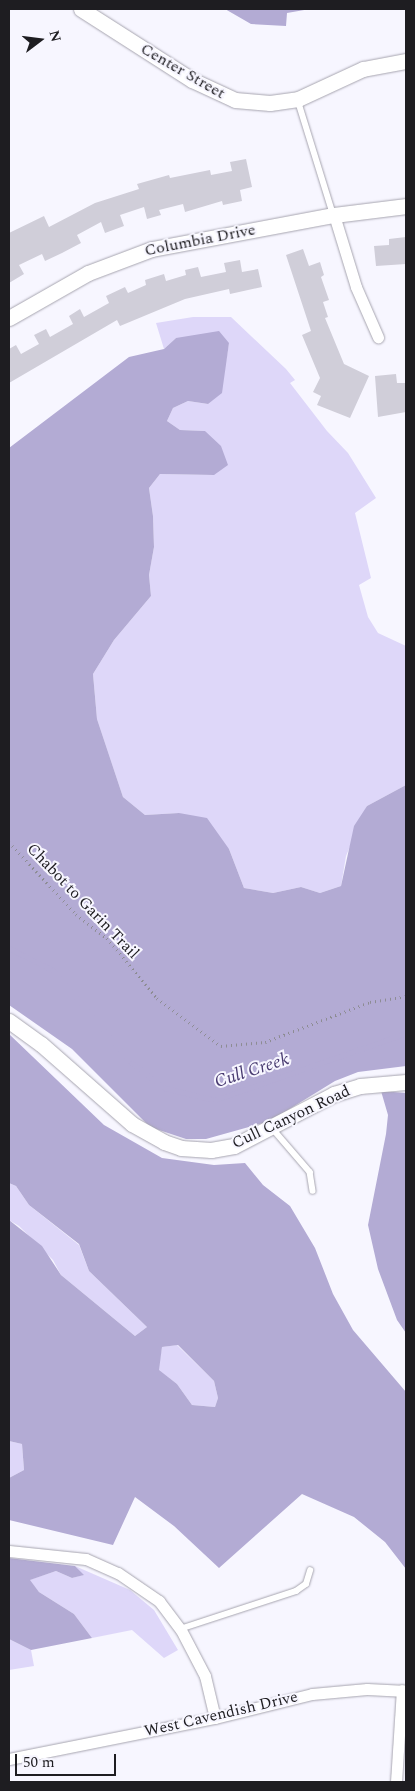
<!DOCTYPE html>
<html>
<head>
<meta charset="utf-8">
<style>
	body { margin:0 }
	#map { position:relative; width:415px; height:1791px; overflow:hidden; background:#f7f6ff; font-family:Spectral,serif }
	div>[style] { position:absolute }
	.green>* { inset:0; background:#ded7f9 }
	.forest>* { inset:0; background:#b3abd4 }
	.stream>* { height:4.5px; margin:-2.25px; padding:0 2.25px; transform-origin:2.25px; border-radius:2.25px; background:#b3abd4 }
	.building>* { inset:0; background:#d0ced9 }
	.path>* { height:2.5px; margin-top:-1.25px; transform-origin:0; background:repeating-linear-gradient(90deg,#8d8c93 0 1px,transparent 0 5px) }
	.roads { filter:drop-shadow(0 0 1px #a7a5b0) drop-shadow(0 0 1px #a7a5b0) }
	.lane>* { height:5.5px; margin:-2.75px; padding:0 2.75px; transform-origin:2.75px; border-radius:2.75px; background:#fff }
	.street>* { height:11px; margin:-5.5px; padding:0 5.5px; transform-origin:5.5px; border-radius:5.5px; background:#fff }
	.secondary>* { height:15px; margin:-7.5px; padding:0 7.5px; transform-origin:7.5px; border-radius:7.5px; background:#fff }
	span { translate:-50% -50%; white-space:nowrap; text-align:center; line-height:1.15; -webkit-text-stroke:4px #f7f6ff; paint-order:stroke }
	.street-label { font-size:16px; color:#1e1d21 }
	.water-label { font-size:18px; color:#483a70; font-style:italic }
	.frame { position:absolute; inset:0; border:10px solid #1e1d21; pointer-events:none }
	.north { position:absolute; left:15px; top:15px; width:50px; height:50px; -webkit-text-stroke:4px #f7f6ff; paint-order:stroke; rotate:75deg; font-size:14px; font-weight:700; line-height:20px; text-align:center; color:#1e1d21 }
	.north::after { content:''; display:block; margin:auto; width:18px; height:22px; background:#1e1d21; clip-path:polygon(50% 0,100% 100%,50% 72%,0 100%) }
	.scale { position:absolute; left:15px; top:1754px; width:101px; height:22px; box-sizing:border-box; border:2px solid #1e1d21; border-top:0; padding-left:6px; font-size:15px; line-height:18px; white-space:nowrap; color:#1e1d21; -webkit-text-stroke:4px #f7f6ff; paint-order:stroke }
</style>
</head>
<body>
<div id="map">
	<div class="green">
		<i style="clip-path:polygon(193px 317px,231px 317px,286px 369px,295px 380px,290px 383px,327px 431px,348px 453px,376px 498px,355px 513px,371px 578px,359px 585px,368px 617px,378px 633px,406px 646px,406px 785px,367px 806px,346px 856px,341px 886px,320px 893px,301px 887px,273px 893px,244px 888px,229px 849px,179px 813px,145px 815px,123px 797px,97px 719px,93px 674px,114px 640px,151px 596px,149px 575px,154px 547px,153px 516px,149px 488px,160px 474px,214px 475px,205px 431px,180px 430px,167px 421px,173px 408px,188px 401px,208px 404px,226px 361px,229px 343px,176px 338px,164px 349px,156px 323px)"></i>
		<i style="clip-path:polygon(9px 1183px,16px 1186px,29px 1205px,79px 1245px,89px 1271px,147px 1327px,135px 1336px,61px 1275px,53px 1260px,19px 1226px,9px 1220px)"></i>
		<i style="clip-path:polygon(177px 1345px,214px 1381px,218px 1398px,215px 1407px,192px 1405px,177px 1384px,158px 1370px,162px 1347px)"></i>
		<i style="clip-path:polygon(9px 1441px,22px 1444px,24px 1470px,9px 1478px)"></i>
		<i style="clip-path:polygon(75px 1566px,130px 1590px,154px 1610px,178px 1650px,164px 1658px,132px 1630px,92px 1638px,74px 1614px,39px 1592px,29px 1580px,56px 1571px,72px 1578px,83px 1575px)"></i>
		<i style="clip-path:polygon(9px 1639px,31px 1650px,34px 1666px,9px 1670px)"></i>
	</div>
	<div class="forest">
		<i style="clip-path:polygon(225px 9px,310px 9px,287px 13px,286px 26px,251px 24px)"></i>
		<i style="clip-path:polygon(219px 331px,229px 343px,222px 393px,208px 404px,188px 401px,173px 408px,167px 421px,180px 430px,205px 431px,221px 446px,228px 465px,214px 475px,160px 474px,149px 488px,153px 516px,154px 547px,149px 575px,151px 596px,114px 640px,93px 674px,97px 719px,123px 797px,145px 815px,179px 813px,207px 818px,229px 849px,244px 888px,273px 893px,301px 887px,320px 893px,341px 886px,354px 826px,367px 806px,406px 785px,406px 1066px,358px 1072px,335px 1081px,270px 1121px,206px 1139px,186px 1139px,150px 1127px,72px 1049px,9px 1005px,9px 448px,129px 357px,164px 349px,176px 338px)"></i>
		<i style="clip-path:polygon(evenodd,9px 1034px,104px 1125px,162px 1158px,214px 1165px,245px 1163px,263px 1185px,290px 1206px,315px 1248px,333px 1294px,353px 1330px,406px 1392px,406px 1569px,385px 1542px,354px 1517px,302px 1494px,219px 1568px,174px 1526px,135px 1497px,113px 1545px,9px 1520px,9px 1478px,24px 1470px,22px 1444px,9px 1441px,9px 1220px,42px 1246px,61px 1275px,135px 1336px,147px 1327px,89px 1271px,79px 1244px,29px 1205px,16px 1186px,9px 1183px,9px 1034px,178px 1345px,214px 1381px,218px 1398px,215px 1407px,192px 1405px,177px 1384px,159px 1370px,162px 1347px,178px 1345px)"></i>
		<i style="clip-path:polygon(381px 1091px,406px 1093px,406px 1333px,397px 1320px,378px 1269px,368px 1225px,386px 1134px,388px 1115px)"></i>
		<i style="clip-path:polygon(9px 1558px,75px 1566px,84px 1575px,72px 1578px,56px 1571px,30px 1580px,39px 1592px,74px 1614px,92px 1638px,31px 1650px,9px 1639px)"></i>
	</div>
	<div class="stream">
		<i style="left:9px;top:948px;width:49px;rotate:26.6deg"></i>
		<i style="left:53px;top:970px;width:122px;rotate:49.7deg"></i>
		<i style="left:132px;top:1063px;width:41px;rotate:37.1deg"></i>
		<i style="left:165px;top:1088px;width:51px;rotate:13.5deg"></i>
		<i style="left:215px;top:1100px;width:202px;rotate:-19.3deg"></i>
	</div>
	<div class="building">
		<i style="clip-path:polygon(246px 159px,252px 187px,240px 190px,242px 201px,223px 205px,222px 201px,185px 212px,183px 204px,159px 210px,161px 215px,147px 219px,144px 207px,120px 215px,124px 226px,105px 233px,101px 222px,77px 235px,81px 243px,62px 253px,45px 261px,42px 254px,19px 265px,24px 274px,9px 283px,9px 233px,44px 216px,49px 227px,95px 203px,139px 189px,137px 184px,169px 175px,170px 178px,210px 170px,211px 175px,232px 171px,230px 162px)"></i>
		<i style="clip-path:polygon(406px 237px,406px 264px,376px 266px,374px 246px,389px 245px,389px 239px)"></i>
		<i style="clip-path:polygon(303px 249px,309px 266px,320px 262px,324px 275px,321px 277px,329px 300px,323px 302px,328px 317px,325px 318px,344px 364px,369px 376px,350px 418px,317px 405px,321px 396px,313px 392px,320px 378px,302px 335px,311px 331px,286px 255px)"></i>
		<i style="clip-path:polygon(240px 260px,242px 272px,258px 269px,262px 287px,230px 294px,229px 289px,185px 299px,120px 326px,117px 320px,9px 383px,9px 349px,16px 345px,21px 354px,39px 344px,34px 335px,46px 329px,50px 337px,73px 324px,69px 316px,80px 309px,84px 317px,109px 303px,106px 296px,125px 287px,128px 293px,146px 285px,145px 280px,164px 274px,166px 281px,186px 275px,185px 270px,198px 267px,201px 277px,226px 272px,224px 263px)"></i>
		<i style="clip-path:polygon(396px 374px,397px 383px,406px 383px,406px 412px,378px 417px,375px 376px)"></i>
	</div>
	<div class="path">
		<i style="left:9px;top:842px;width:98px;rotate:47.1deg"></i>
		<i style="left:76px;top:914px;width:39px;rotate:38deg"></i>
		<i style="left:107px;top:938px;width:78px;rotate:50.2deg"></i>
		<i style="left:157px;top:998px;width:80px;rotate:36.9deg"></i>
		<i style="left:221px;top:1046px;width:44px;rotate:-5.2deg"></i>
		<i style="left:265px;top:1042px;width:112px;rotate:-20.9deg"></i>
		<i style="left:370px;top:1002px;width:36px;rotate:-9deg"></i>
	</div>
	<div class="roads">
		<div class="lane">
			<i style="left:298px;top:100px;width:118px;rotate:72.8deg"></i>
			<i style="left:273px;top:1129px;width:57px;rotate:49.3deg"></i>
			<i style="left:310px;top:1172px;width:19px;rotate:81deg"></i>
			<i style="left:180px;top:1629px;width:122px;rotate:-18.1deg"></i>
			<i style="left:296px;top:1591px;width:12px;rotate:-35deg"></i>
			<i style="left:306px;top:1584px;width:14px;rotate:-73deg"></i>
		</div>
		<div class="street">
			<i style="left:334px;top:215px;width:75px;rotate:73deg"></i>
			<i style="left:356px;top:287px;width:55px;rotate:66.3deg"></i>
			<i style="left:9px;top:1551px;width:77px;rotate:5.9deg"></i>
			<i style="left:86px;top:1559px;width:35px;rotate:24deg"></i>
			<i style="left:118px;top:1573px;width:50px;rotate:34.3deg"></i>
			<i style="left:159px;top:1601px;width:36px;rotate:53deg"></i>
			<i style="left:181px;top:1630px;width:52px;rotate:62.4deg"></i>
			<i style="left:205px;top:1676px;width:43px;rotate:76.6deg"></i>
			<i style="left:9px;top:1759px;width:210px;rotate:-11.3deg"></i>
			<i style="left:215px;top:1718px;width:100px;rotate:-13.9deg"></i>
			<i style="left:312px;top:1694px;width:55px;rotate:-5.2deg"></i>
			<i style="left:367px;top:1689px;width:39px;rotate:3deg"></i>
			<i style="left:396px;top:1782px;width:92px;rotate:-86.3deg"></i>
		</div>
		<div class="secondary">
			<i style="left:81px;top:9px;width:132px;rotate:32.6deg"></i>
			<i style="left:192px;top:80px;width:47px;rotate:24.9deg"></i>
			<i style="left:235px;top:100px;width:35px;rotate:5deg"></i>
			<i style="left:270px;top:103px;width:28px;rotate:-8deg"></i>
			<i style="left:298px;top:99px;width:72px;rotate:-24.8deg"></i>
			<i style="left:363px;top:69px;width:44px;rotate:-10.5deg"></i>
			<i style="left:9px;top:318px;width:91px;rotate:-29.7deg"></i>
			<i style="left:88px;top:273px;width:68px;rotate:-20.6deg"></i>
			<i style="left:152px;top:249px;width:185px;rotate:-10.6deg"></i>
			<i style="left:334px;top:215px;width:73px;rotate:-7.1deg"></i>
			<i style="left:9px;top:1021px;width:39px;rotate:36deg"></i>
			<i style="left:41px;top:1044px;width:121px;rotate:41.3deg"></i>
			<i style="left:132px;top:1124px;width:37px;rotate:29deg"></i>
			<i style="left:164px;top:1142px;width:18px;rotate:19deg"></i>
			<i style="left:181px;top:1148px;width:30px;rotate:4deg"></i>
			<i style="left:211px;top:1150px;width:23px;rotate:-10deg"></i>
			<i style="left:234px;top:1146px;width:113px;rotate:-27.5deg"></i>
			<i style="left:334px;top:1094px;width:27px;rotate:-17deg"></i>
			<i style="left:360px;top:1086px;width:46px;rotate:-5deg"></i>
		</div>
	</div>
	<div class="street-label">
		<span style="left:183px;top:71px;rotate:30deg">Center Street</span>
		<span style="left:200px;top:240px;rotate:-11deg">Columbia Drive</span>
		<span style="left:83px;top:901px;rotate:46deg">Chabot to Garin Trail</span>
		<span style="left:291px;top:1117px;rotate:-25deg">Cull Canyon Road</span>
		<span style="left:221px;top:1714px;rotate:-13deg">West Cavendish Drive</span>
	</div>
	<div class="water-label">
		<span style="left:252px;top:1071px;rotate:-18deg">Cull Creek</span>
	</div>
	<div class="frame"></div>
	<div class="north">N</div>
	<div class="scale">50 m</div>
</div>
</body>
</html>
